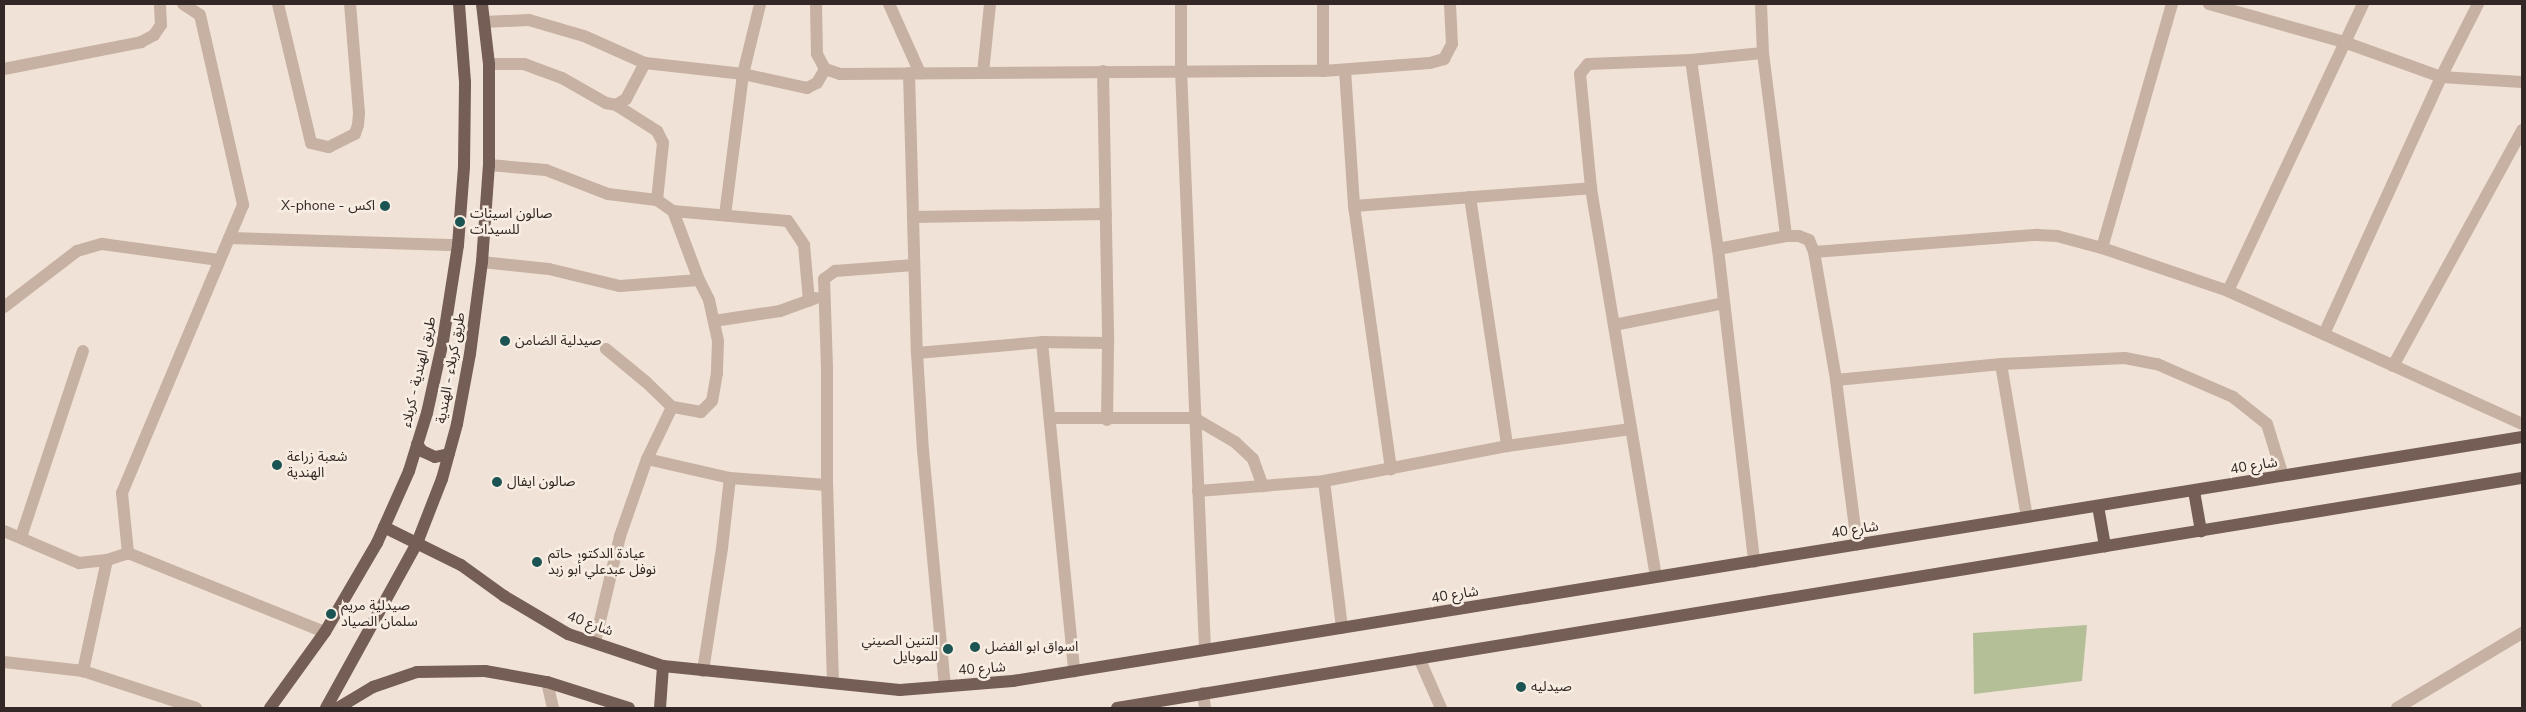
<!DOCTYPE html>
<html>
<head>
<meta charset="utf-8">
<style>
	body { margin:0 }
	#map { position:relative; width:2526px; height:712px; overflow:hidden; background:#f0e2d7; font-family:"Nunito Sans","Noto Sans Arabic",sans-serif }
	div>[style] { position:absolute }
	.green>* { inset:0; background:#b4be97 }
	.minor>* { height:12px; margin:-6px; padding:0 6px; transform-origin:6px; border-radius:6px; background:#c7b1a3 }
	.major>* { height:12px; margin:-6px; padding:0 6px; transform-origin:6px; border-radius:6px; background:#755e56 }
	.dots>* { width:14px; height:14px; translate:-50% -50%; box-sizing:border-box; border:2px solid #f8ede2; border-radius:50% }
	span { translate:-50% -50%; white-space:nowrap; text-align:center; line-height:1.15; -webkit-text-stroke:5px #f8ede2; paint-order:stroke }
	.poi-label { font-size:14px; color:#332825 }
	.right { translate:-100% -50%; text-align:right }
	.left { translate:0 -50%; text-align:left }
	.street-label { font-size:14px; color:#332825 }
	.frame { position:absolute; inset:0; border:5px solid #332825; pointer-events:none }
</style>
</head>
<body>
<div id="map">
	<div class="green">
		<i style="clip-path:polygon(2087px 625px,2082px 681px,1974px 694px,1973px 633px)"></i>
	</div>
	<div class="minor">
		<i style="left:183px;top:4px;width:20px;rotate:33deg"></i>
		<i style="left:200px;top:15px;width:195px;rotate:77.2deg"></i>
		<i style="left:243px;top:205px;width:312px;rotate:112.8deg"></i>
		<i style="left:122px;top:493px;width:60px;rotate:84.3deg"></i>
		<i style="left:128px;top:553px;width:212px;rotate:21.9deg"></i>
		<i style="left:278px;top:4px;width:143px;rotate:76.6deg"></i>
		<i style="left:311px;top:143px;width:18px;rotate:13deg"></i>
		<i style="left:329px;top:147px;width:29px;rotate:-27deg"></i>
		<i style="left:355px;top:134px;width:9px;rotate:-72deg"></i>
		<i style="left:358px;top:125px;width:12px;rotate:-85deg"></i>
		<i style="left:359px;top:113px;width:109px;rotate:-94.7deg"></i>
		<i style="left:816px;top:4px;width:50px;rotate:88.9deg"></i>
		<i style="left:817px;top:54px;width:17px;rotate:62deg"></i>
		<i style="left:825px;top:69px;width:16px;rotate:18deg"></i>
		<i style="left:840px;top:74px;width:483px;rotate:-0.4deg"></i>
		<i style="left:1323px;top:71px;width:107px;rotate:-4.3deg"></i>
		<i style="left:1430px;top:63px;width:15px;rotate:-16deg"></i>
		<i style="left:1444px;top:59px;width:17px;rotate:-62deg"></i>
		<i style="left:1452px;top:44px;width:40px;rotate:-92.9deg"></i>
		<i style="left:889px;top:4px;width:76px;rotate:65.8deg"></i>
		<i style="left:1181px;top:4px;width:66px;rotate:90deg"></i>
		<i style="left:1181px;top:70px;width:580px;rotate:87.63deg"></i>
		<i style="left:1323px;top:4px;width:67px;rotate:90deg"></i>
		<i style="left:1761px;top:4px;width:49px;rotate:87.7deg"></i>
		<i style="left:1763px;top:53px;width:184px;rotate:82.8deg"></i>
		<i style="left:2209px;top:4px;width:140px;rotate:15.7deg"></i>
		<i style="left:2344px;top:42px;width:103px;rotate:19.8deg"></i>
		<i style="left:2441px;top:77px;width:81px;rotate:3.5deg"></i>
		<i style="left:484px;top:22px;width:45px;rotate:-2.5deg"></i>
		<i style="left:529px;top:20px;width:57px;rotate:16.2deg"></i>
		<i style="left:584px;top:36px;width:67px;rotate:23.9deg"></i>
		<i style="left:645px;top:63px;width:99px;rotate:6.4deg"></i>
		<i style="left:743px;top:74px;width:66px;rotate:12.3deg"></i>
		<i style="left:807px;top:88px;width:11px;rotate:-27deg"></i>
		<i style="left:817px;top:83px;width:16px;rotate:-60deg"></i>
		<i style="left:1691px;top:60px;width:191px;rotate:81.9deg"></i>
		<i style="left:1718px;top:249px;width:315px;rotate:83.4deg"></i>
		<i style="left:489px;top:64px;width:35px"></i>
		<i style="left:524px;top:64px;width:40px;rotate:20.2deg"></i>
		<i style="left:562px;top:78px;width:51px;rotate:29.6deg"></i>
		<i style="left:606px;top:103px;width:10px;rotate:11deg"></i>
		<i style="left:616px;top:105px;width:12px;rotate:-31deg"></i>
		<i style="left:626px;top:99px;width:41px;rotate:-62.2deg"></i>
		<i style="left:4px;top:69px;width:140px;rotate:-11.1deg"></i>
		<i style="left:141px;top:42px;width:15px;rotate:-28deg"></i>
		<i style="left:154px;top:35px;width:12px;rotate:-55deg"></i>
		<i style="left:161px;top:25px;width:21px;rotate:-93deg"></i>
		<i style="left:1345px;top:70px;width:136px;rotate:86.2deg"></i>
		<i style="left:1354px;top:206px;width:266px;rotate:82deg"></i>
		<i style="left:1103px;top:71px;width:272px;rotate:88.9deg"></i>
		<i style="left:1108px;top:343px;width:77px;rotate:90.7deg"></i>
		<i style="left:909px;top:73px;width:280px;rotate:88.4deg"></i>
		<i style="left:917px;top:353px;width:97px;rotate:86.5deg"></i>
		<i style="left:923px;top:450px;width:237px;rotate:84.7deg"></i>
		<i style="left:983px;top:73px;width:69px;rotate:-84.2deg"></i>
		<i style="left:616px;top:105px;width:49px;rotate:32.4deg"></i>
		<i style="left:657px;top:131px;width:13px;rotate:63deg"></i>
		<i style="left:663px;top:143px;width:57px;rotate:96deg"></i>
		<i style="left:489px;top:165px;width:57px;rotate:5deg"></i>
		<i style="left:546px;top:170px;width:66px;rotate:21.2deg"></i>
		<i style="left:608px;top:194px;width:49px;rotate:7deg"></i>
		<i style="left:657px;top:200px;width:19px;rotate:35deg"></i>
		<i style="left:673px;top:211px;width:115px;rotate:5deg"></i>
		<i style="left:788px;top:221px;width:29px;rotate:56deg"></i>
		<i style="left:804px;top:245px;width:56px;rotate:84.9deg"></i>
		<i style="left:1470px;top:197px;width:252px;rotate:81.5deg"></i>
		<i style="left:1354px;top:206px;width:238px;rotate:-4.3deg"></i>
		<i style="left:673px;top:211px;width:74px;rotate:69.4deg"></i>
		<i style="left:725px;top:215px;width:142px;rotate:-82.7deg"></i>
		<i style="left:743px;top:74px;width:72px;rotate:-76.3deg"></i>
		<i style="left:913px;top:217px;width:193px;rotate:-0.9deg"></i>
		<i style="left:229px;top:238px;width:229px;rotate:1.8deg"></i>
		<i style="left:2102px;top:248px;width:254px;rotate:-74deg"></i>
		<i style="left:1718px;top:249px;width:69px;rotate:-10.8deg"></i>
		<i style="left:1786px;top:236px;width:13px"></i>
		<i style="left:1799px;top:236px;width:11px;rotate:22deg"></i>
		<i style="left:1809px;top:240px;width:13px;rotate:67deg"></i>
		<i style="left:1814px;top:252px;width:130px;rotate:80.2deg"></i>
		<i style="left:1836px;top:380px;width:166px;rotate:82.7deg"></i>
		<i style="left:1814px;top:252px;width:224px;rotate:-4.4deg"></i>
		<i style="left:2037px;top:235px;width:20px;rotate:3deg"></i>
		<i style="left:2057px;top:236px;width:47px;rotate:14.9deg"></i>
		<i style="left:2102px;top:248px;width:133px;rotate:18.8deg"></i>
		<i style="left:2228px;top:291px;width:323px;rotate:24.3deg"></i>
		<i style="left:482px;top:262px;width:67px;rotate:6deg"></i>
		<i style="left:549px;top:269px;width:73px;rotate:13.5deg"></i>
		<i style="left:620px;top:286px;width:79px;rotate:-4.3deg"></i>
		<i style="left:699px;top:280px;width:22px;rotate:63deg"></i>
		<i style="left:709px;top:300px;width:42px;rotate:77.6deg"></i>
		<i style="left:718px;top:341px;width:32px;rotate:92deg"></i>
		<i style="left:717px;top:373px;width:28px;rotate:100deg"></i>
		<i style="left:712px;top:401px;width:16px;rotate:135deg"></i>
		<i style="left:701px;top:412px;width:29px;rotate:-170deg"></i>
		<i style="left:672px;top:407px;width:36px;rotate:-136deg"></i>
		<i style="left:646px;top:382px;width:52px;rotate:-140.5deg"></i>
		<i style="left:2228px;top:291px;width:317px;rotate:-64.8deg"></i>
		<i style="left:4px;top:307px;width:92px;rotate:-37.5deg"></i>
		<i style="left:77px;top:251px;width:26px;rotate:-16deg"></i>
		<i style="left:102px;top:244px;width:118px;rotate:7.8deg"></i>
		<i style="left:714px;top:321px;width:67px;rotate:-8.6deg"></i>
		<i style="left:780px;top:311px;width:38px;rotate:-20deg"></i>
		<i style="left:1614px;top:325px;width:112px;rotate:-11.3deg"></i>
		<i style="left:2324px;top:334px;width:282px;rotate:-65.5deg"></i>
		<i style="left:2441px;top:77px;width:82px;rotate:-63.1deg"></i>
		<i style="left:1042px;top:342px;width:331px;rotate:84.4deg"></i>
		<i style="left:917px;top:353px;width:125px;rotate:-5deg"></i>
		<i style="left:1042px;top:342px;width:66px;rotate:0.9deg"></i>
		<i style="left:2001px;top:364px;width:155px;rotate:80.4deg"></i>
		<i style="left:2393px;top:366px;width:269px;rotate:-61.3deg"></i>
		<i style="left:1836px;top:380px;width:166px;rotate:-5.5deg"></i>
		<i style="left:2001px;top:364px;width:124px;rotate:-2.8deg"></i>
		<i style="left:2125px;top:358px;width:33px;rotate:11deg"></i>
		<i style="left:2157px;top:364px;width:83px;rotate:23.5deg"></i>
		<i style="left:2233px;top:397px;width:43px;rotate:38.5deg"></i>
		<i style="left:2267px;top:424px;width:54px;rotate:72.9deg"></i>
		<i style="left:1051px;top:418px;width:143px"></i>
		<i style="left:1194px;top:418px;width:48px;rotate:30.3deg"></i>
		<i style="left:1235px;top:442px;width:25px;rotate:43deg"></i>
		<i style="left:1253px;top:459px;width:29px;rotate:70deg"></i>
		<i style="left:647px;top:459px;width:85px;rotate:12.9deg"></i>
		<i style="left:730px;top:478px;width:97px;rotate:4.1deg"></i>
		<i style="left:1324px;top:481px;width:148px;rotate:83deg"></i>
		<i style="left:1198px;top:491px;width:126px;rotate:-4.5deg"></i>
		<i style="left:1324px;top:481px;width:186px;rotate:-10.8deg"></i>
		<i style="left:1507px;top:446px;width:125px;rotate:-7.8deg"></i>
		<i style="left:4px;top:531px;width:82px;rotate:23.1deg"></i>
		<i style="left:79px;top:563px;width:28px;rotate:-6deg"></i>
		<i style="left:107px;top:560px;width:22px;rotate:-18deg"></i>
		<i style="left:21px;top:537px;width:196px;rotate:-71.6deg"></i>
		<i style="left:107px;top:560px;width:114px;rotate:102.2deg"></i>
		<i style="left:83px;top:671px;width:119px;rotate:18.1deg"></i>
		<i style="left:1656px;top:577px;width:394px;rotate:-99.5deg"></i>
		<i style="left:1591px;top:188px;width:115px;rotate:-95.5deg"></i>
		<i style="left:1580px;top:74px;width:13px;rotate:-51deg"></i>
		<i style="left:1588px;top:64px;width:103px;rotate:-2.2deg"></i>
		<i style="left:1691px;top:60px;width:72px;rotate:-5.6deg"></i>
		<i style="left:595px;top:642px;width:109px;rotate:-76.7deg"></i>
		<i style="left:620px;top:536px;width:82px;rotate:-70.7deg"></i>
		<i style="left:647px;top:459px;width:58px;rotate:-64.3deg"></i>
		<i style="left:1419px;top:658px;width:55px;rotate:66.3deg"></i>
		<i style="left:4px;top:662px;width:80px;rotate:6.5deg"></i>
		<i style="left:703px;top:671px;width:124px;rotate:-81.2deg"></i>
		<i style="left:722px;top:548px;width:70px;rotate:-83.5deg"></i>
		<i style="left:547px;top:682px;width:27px;rotate:77deg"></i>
		<i style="left:833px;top:683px;width:198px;rotate:-91.7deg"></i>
		<i style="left:827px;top:485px;width:117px;rotate:-90deg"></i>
		<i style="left:827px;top:368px;width:89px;rotate:-91.9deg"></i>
		<i style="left:824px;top:279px;width:14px;rotate:-36deg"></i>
		<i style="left:835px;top:271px;width:79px;rotate:-4.3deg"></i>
		<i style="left:1203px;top:693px;width:15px;rotate:82deg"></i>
		<i style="left:2397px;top:708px;width:146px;rotate:-31deg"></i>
	</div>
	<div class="major">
		<i style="left:417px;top:444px;width:9px;rotate:54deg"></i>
		<i style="left:422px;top:451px;width:14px;rotate:25deg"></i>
		<i style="left:435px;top:457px;width:14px;rotate:-12deg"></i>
		<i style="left:2194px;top:491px;width:41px;rotate:80.1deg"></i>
		<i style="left:2098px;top:506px;width:41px;rotate:80.1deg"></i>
		<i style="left:384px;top:527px;width:86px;rotate:26.3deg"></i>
		<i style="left:461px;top:565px;width:53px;rotate:35.8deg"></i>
		<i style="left:504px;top:596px;width:74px;rotate:30.7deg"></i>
		<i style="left:568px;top:634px;width:100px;rotate:18.6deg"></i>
		<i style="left:663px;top:666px;width:238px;rotate:5.8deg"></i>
		<i style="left:900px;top:690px;width:113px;rotate:-4.6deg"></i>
		<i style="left:1013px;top:681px;width:1529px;rotate:-9.19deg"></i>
		<i style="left:270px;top:708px;width:94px;rotate:-54.1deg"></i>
		<i style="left:325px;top:632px;width:103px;rotate:-59.7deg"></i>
		<i style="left:377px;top:543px;width:79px;rotate:-66deg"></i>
		<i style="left:409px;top:471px;width:61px;rotate:-72.8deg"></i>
		<i style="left:427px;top:413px;width:74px;rotate:-77.5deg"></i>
		<i style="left:443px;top:341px;width:97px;rotate:-81.1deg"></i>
		<i style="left:458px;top:245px;width:78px;rotate:-85.6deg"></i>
		<i style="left:464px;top:167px;width:85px;rotate:-89.3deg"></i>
		<i style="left:465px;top:82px;width:78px;rotate:-94.4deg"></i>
		<i style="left:326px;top:708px;width:188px;rotate:-61.1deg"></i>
		<i style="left:417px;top:543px;width:69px;rotate:-68.7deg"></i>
		<i style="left:442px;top:479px;width:57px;rotate:-74.7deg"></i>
		<i style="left:457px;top:424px;width:71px;rotate:-79.5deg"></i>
		<i style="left:470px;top:354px;width:93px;rotate:-82.6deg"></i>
		<i style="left:482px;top:262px;width:97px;rotate:-85.9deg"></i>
		<i style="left:489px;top:165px;width:101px;rotate:-90deg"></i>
		<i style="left:489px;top:64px;width:60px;rotate:-96.7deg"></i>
		<i style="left:338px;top:708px;width:41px;rotate:-31deg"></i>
		<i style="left:373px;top:687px;width:46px;rotate:-18.8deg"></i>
		<i style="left:417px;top:672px;width:68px;rotate:-0.8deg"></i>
		<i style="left:485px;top:671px;width:63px;rotate:10.1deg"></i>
		<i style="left:547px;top:682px;width:86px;rotate:17.6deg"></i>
		<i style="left:660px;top:708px;width:42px;rotate:-85.9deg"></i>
		<i style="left:1117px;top:708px;width:1424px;rotate:-9.3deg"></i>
	</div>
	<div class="dots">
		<i style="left:385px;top:206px;background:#1c5353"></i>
		<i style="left:460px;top:222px;background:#1c5353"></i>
		<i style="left:505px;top:341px;background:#1c5353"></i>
		<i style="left:277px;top:465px;background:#1c5353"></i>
		<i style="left:497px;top:482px;background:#1c5353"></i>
		<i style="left:537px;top:562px;background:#1c5353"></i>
		<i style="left:331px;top:614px;background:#1c5353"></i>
		<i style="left:975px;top:647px;background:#1c5353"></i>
		<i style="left:948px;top:649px;background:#1c5353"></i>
		<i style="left:1521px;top:687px;background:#1c5353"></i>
	</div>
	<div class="poi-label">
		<span class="right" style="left:375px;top:206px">X-phone - اكس</span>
		<span class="left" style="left:470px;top:222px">صالون اسينات<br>للسيدات</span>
		<span class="left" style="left:515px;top:341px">صيدلية الضامن</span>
		<span class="left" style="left:287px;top:465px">شعبة زراعة<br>الهندية</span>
		<span class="left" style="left:507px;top:482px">صالون ايفال</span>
		<span class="left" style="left:548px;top:562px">عيادة الدكتور حاتم<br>نوفل عبدعلي أبو زبد</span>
		<span class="left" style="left:341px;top:614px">صيدلية مريم<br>سلمان الصياد</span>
		<span class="right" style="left:938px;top:649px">التنين الصيني<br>للموبايل</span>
		<span class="left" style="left:985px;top:647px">اسواق ابو الفضل</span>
		<span class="left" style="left:1531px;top:687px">صيدليه</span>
	</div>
	<div class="street-label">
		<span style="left:451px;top:368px;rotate:-80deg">طريق كربلاء - الهندية</span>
		<span style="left:419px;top:372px;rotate:-77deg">طريق الهندية - كربلاء</span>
		<span style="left:2254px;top:466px;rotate:-9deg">شارع 40</span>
		<span style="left:1855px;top:530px;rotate:-9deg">شارع 40</span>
		<span style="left:1455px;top:595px;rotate:-9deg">شارع 40</span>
		<span style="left:590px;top:624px;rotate:20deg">شارع 40</span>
		<span style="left:982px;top:669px;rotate:-4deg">شارع 40</span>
	</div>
	<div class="frame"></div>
</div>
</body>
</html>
